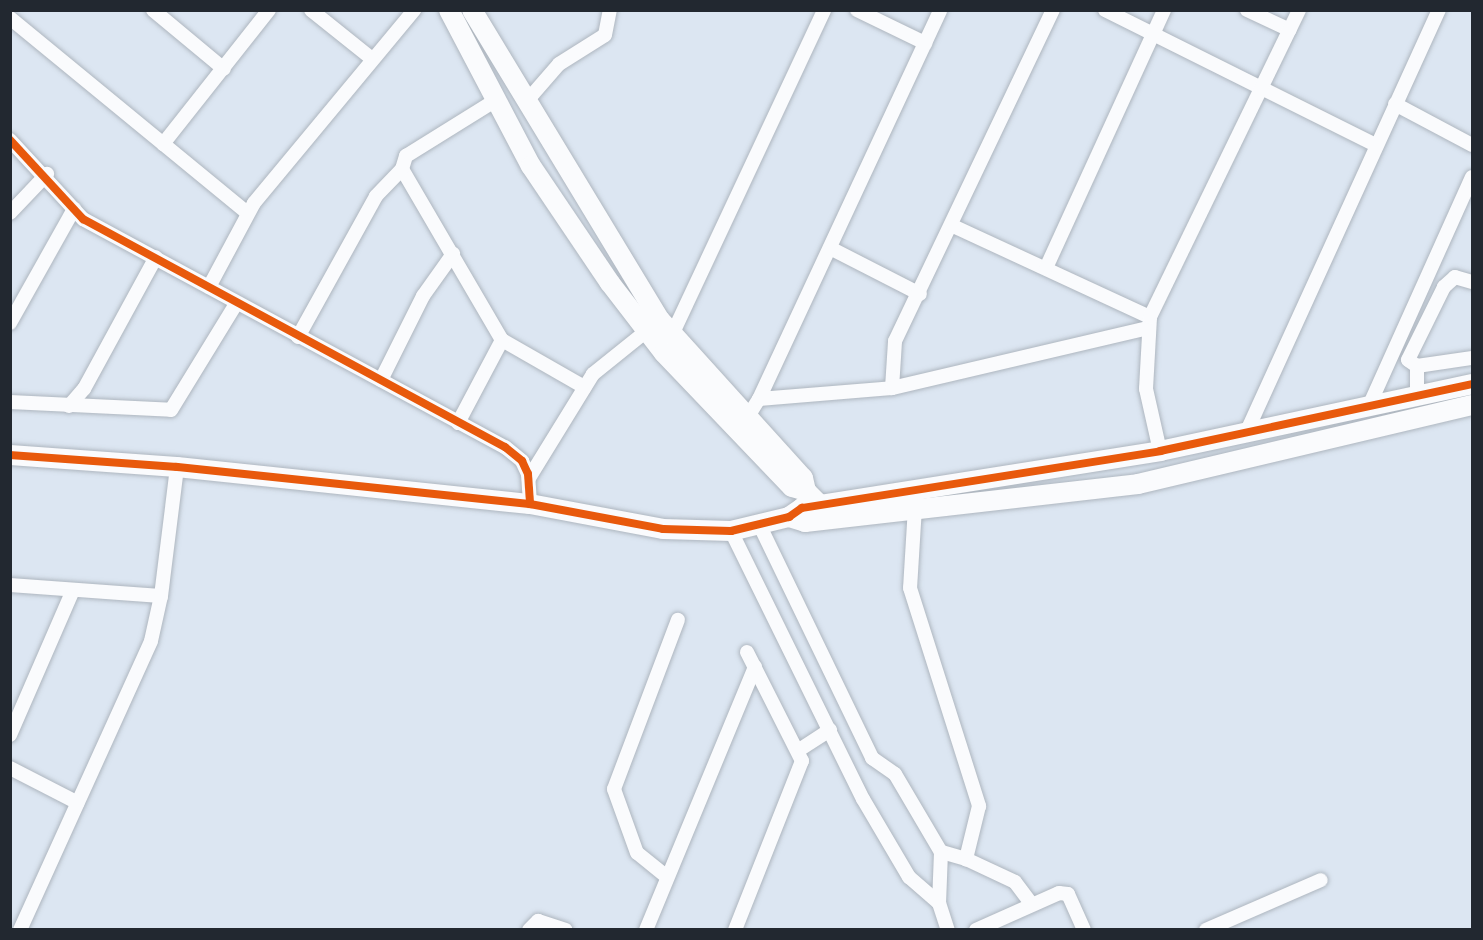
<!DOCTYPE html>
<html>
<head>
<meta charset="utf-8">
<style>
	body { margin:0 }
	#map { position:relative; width:1483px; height:940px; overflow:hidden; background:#dce6f2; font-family:"Golos Text",sans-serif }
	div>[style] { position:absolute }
	.roads { filter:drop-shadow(0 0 2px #aeb6bf) drop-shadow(0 0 2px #aeb6bf) }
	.street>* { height:14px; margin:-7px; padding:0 7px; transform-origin:7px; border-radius:7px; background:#fafbfd }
	.secondary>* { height:20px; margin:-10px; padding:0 10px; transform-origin:10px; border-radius:10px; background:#fafbfd }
	.cycleway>* { height:8px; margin:-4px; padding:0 4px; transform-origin:4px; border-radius:4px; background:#e8590c }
	span { translate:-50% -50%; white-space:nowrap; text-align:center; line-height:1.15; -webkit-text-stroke:4.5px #d4e5fa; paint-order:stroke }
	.frame { position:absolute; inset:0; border:12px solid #222830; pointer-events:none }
</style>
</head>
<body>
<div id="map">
	<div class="roads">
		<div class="street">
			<i style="left:153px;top:10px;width:92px;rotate:39.7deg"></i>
			<i style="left:311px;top:10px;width:77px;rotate:38.7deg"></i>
			<i style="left:857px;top:10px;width:76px;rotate:25.9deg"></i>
			<i style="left:1105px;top:10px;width:303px;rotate:26.5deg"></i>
			<i style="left:1247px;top:10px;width:47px;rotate:24.9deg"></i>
			<i style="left:10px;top:18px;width:307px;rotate:39.4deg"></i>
			<i style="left:526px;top:102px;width:50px;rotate:-49deg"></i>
			<i style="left:559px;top:64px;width:54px;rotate:-32.2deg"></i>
			<i style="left:605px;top:35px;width:25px;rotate:-79deg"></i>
			<i style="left:1395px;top:104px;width:87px;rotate:28deg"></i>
			<i style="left:10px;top:140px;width:108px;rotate:47.3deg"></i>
			<i style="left:83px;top:219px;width:480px;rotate:28.4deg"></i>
			<i style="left:505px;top:447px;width:22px;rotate:39deg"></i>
			<i style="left:522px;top:461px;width:14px;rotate:65deg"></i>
			<i style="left:528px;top:474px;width:30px;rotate:86deg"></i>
			<i style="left:163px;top:144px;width:171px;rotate:-51.7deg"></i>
			<i style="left:402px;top:169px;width:198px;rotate:59.7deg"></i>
			<i style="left:502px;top:340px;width:95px;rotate:29.8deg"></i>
			<i style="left:10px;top:213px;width:54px;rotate:-46.5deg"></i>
			<i style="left:953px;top:226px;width:217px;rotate:24.8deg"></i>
			<i style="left:830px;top:248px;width:101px;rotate:27.1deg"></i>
			<i style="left:1046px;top:268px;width:284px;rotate:-65.4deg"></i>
			<i style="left:1472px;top:282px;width:18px;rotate:-164deg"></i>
			<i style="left:1455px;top:277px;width:15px;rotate:138deg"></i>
			<i style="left:1444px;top:287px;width:81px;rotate:116.3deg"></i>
			<i style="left:1408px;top:360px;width:11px;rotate:34deg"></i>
			<i style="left:1417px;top:366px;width:56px;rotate:-8.3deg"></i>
			<i style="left:209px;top:287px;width:95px;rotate:-61.8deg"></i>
			<i style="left:254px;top:203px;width:251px;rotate:-50.3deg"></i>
			<i style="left:10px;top:323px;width:131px;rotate:-60.7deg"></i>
			<i style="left:672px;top:335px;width:359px;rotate:-64.9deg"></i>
			<i style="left:298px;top:337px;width:161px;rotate:-61deg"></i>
			<i style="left:376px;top:196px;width:37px;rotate:-46deg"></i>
			<i style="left:402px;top:169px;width:14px;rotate:-73deg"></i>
			<i style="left:406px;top:156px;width:106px;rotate:-31.9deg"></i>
			<i style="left:381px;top:380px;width:94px;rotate:-63.4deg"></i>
			<i style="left:423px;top:296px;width:52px;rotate:-54.5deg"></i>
			<i style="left:892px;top:388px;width:47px;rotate:-86.3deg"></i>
			<i style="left:895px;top:341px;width:367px;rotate:-64.5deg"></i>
			<i style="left:1417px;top:395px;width:29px;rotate:-90deg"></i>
			<i style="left:759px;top:399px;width:429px;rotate:-65deg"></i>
			<i style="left:10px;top:402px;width:161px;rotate:2.8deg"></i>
			<i style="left:171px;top:410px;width:124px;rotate:-58.5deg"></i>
			<i style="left:69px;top:406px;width:23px;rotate:-49deg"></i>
			<i style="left:84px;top:389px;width:150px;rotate:-61.4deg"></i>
			<i style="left:1369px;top:406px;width:251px;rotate:-65.8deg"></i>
			<i style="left:747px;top:418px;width:22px;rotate:-58deg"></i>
			<i style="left:759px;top:399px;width:133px;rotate:-4.7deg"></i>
			<i style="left:892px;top:388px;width:262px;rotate:-13.2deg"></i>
			<i style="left:458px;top:423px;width:94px;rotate:-62.1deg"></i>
			<i style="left:1247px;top:431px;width:463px;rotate:-65.5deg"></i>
			<i style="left:1160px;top:451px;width:64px;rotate:-102.7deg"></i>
			<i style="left:1146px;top:389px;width:72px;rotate:-86.8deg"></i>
			<i style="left:1150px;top:317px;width:341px;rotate:-64.1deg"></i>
			<i style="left:529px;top:478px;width:122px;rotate:-58.4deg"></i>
			<i style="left:593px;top:374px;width:78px;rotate:-38.8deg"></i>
			<i style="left:915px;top:507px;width:81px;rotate:93.5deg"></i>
			<i style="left:910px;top:588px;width:229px;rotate:72.4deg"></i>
			<i style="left:979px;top:806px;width:55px;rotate:103.8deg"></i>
			<i style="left:966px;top:859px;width:26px;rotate:-164deg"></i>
			<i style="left:760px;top:526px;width:258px;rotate:64.2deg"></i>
			<i style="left:872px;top:758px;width:28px;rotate:35deg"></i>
			<i style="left:895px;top:774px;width:91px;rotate:59.5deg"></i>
			<i style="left:941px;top:852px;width:51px;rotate:92.2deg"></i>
			<i style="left:939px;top:903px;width:28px;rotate:72deg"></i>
			<i style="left:731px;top:531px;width:299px;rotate:63.8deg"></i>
			<i style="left:863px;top:799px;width:91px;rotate:59.5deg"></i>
			<i style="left:909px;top:877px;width:40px;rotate:41deg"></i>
			<i style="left:10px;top:585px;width:151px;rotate:4.2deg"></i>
			<i style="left:161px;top:596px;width:130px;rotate:-82.9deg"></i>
			<i style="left:10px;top:735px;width:158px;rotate:-66.5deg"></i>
			<i style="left:799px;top:750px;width:37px;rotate:-33deg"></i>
			<i style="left:10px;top:768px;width:76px;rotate:27.2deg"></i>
			<i style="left:966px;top:859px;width:54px;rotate:25.1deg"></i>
			<i style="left:1015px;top:882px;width:25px;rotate:53deg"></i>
			<i style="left:667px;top:877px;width:38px;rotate:-141deg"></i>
			<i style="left:637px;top:853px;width:68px;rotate:-109.8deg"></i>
			<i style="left:614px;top:789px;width:181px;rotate:-69.3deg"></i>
			<i style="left:20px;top:930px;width:317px;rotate:-65.6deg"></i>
			<i style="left:151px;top:641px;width:46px;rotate:-77.5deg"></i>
			<i style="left:529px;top:930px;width:13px;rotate:-45deg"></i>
			<i style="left:538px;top:921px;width:29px;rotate:18deg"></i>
			<i style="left:646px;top:930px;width:285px;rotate:-67.5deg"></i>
			<i style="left:735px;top:930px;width:182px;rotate:-68.4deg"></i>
			<i style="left:802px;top:761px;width:122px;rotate:-116.8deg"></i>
			<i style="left:976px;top:930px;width:91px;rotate:-24deg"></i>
			<i style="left:1059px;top:893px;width:9px;rotate:6deg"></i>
			<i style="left:1068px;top:894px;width:39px;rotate:66deg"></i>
			<i style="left:1206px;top:930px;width:125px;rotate:-23.5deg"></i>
		</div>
		<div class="secondary">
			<i style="left:449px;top:10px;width:176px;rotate:62.3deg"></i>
			<i style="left:531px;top:166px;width:141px;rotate:56deg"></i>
			<i style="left:610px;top:283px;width:88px;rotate:52.4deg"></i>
			<i style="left:664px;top:353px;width:185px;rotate:46.3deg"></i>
			<i style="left:792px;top:487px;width:15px;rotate:16deg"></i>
			<i style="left:806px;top:491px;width:28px;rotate:45deg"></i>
			<i style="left:472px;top:10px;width:363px;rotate:58.8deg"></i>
			<i style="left:660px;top:320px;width:213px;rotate:47.9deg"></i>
			<i style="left:803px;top:478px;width:13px;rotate:77deg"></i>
			<i style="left:10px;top:455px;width:167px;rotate:4.1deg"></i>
			<i style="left:177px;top:467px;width:355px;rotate:6deg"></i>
			<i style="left:530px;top:504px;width:135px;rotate:10.6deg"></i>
			<i style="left:663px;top:529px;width:68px;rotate:1.7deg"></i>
			<i style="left:731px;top:531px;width:60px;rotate:-13.6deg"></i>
			<i style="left:789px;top:517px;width:16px;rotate:-35deg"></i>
			<i style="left:802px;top:508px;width:363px;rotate:-9deg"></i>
			<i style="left:1160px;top:451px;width:319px;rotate:-12.1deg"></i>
			<i style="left:789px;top:517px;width:17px;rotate:17deg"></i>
			<i style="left:805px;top:522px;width:335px;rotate:-6.5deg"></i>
			<i style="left:1138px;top:484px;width:343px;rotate:-13.3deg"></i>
		</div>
	</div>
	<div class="cycleway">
		<i style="left:10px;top:140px;width:108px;rotate:47.3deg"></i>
		<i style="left:83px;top:219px;width:480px;rotate:28.4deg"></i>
		<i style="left:505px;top:447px;width:22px;rotate:39deg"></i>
		<i style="left:522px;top:461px;width:14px;rotate:65deg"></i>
		<i style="left:528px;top:474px;width:30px;rotate:86deg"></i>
		<i style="left:10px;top:455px;width:167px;rotate:4.1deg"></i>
		<i style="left:177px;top:467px;width:355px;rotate:6deg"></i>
		<i style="left:530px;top:504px;width:135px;rotate:10.6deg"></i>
		<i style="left:663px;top:529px;width:68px;rotate:1.7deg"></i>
		<i style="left:731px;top:531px;width:60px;rotate:-13.6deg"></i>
		<i style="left:789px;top:517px;width:16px;rotate:-35deg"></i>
		<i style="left:802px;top:508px;width:363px;rotate:-9deg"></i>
		<i style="left:1160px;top:451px;width:319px;rotate:-12.1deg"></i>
	</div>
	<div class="frame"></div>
</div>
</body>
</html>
